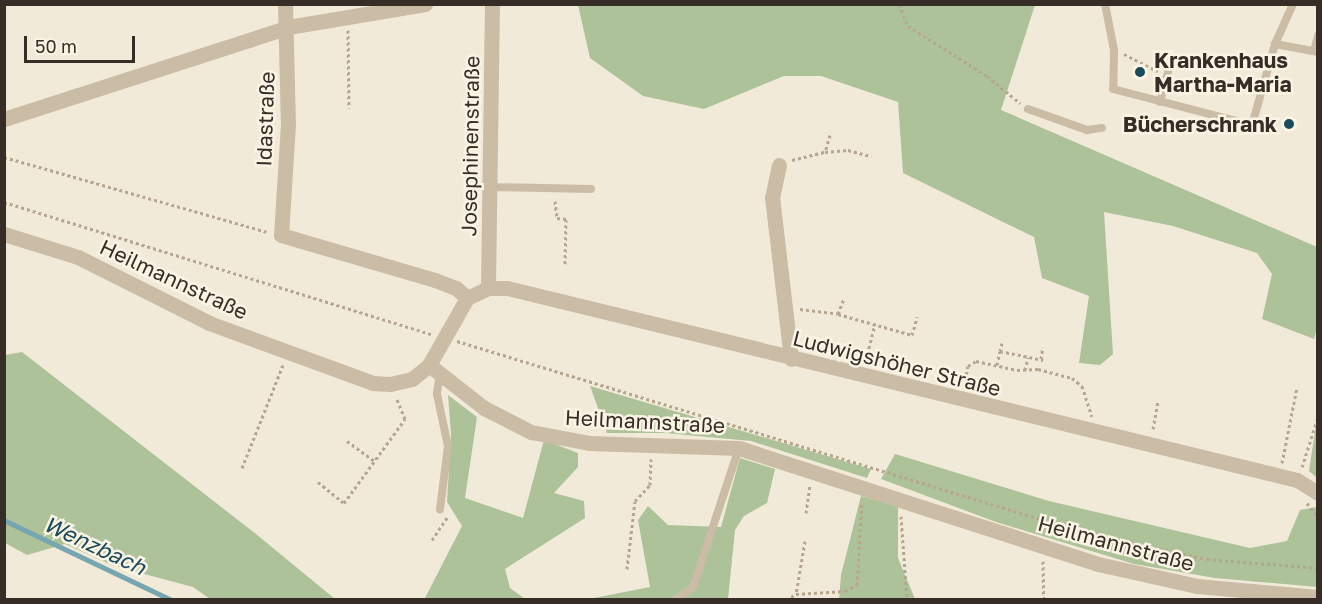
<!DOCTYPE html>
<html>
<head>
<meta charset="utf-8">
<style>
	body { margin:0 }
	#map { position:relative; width:1322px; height:604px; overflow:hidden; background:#f2ead9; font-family:"Golos Text",sans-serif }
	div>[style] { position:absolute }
	.green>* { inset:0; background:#adc299 }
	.stream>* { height:4.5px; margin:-2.25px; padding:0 2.25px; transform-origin:2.25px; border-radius:2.25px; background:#77a5b0 }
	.path>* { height:3px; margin-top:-1.5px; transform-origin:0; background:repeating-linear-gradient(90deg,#b6a68f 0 3px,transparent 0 6px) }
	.lane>* { height:8px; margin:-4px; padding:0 4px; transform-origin:4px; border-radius:4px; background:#cbbca5 }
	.street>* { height:15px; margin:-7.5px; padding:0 7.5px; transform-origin:7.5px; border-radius:7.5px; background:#cbbca5 }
	.dots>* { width:16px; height:16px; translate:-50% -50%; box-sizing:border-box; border:3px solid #faf4e5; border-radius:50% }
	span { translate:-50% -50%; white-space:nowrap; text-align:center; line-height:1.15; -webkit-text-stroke:5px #faf4e5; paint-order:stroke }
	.poi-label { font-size:21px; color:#362e26; font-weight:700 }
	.left { translate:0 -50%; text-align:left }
	.right { translate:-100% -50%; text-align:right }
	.street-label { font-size:21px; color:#362e26 }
	.water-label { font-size:22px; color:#1b4a59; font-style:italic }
	.frame { position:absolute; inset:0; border:6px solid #362e26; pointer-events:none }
	.scale { position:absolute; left:24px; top:36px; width:111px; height:27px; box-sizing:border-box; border:3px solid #362e26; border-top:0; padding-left:8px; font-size:18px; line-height:21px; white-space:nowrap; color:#362e26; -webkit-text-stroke:4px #faf4e5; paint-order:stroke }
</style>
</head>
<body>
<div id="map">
	<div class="green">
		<i style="clip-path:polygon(578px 5px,1035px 5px,1001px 110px,1317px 247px,1318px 324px,1314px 339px,1262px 319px,1272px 274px,1257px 253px,1173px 226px,1104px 212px,1113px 354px,1100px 365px,1079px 363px,1089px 296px,1042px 278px,1034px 237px,903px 173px,898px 102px,821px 76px,784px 76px,704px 109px,643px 96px,590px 58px)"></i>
		<i style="clip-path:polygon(22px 352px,256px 534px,335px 599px,210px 599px,193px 587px,114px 566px,65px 544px,27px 555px,5px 543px,5px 355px)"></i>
		<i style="clip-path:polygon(590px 386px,871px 469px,867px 478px,751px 441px,665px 433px,607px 433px)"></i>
		<i style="clip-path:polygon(448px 395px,477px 417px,465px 498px,523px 518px,544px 440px,578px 453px,578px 467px,554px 493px,584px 501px,585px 518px,505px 569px,510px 588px,525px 599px,424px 600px,462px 526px,447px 502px,451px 434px)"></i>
		<i style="clip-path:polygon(1317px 418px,1318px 478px,1317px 478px,1309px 471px)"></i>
		<i style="clip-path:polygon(895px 454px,1049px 501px,1250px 548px,1287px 541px,1300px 510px,1317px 507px,1317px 587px,1215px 578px,1134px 564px,996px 522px,881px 479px)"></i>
		<i style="clip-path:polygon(740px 458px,775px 469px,767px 503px,744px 516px,735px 530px,728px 599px,584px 600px,650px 587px,638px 520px,648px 506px,668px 525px,721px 527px)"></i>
		<i style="clip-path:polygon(861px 496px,898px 506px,898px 558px,915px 599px,839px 600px,841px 575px)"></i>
	</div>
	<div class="stream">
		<i style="left:4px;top:520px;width:186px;rotate:25.5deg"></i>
	</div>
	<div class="path">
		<i style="left:899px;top:4px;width:24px;rotate:68deg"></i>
		<i style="left:908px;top:26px;width:93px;rotate:32.3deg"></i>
		<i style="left:987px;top:76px;width:43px;rotate:39.3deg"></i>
		<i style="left:348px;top:30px;width:78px;rotate:89.3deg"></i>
		<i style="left:1124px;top:54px;width:38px;rotate:27deg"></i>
		<i style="left:1230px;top:85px;width:22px;rotate:16deg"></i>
		<i style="left:830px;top:135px;width:18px;rotate:106deg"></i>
		<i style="left:825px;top:152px;width:23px;rotate:-5deg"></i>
		<i style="left:848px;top:150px;width:24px;rotate:15deg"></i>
		<i style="left:4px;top:157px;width:273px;rotate:15.9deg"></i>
		<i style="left:792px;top:160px;width:34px;rotate:-14deg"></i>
		<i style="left:555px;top:201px;width:17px;rotate:83deg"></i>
		<i style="left:557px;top:218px;width:9px;rotate:6deg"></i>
		<i style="left:566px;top:219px;width:47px;rotate:91.2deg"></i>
		<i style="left:4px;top:202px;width:447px;rotate:17.2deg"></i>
		<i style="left:800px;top:309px;width:38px;rotate:7deg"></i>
		<i style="left:838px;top:314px;width:77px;rotate:15.8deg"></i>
		<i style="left:912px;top:335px;width:19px;rotate:-74deg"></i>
		<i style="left:838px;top:314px;width:17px;rotate:-69deg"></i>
		<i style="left:457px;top:341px;width:654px;rotate:16.97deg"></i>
		<i style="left:1083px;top:532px;width:127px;rotate:12.3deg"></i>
		<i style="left:1207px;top:559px;width:111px;rotate:4.6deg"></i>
		<i style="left:1002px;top:343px;width:8px;rotate:104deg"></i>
		<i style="left:1000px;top:351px;width:44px;rotate:11.8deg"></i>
		<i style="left:1041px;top:359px;width:12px;rotate:-81deg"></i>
		<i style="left:866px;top:360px;width:37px;rotate:-76deg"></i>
		<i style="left:997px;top:365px;width:14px;rotate:-78deg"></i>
		<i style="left:1025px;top:370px;width:13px;rotate:-77deg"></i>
		<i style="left:964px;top:386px;width:20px;rotate:-79deg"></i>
		<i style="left:968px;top:366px;width:9px;rotate:-32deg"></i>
		<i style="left:976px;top:361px;width:42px;rotate:12.4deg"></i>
		<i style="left:1017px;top:370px;width:21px;rotate:-3deg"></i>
		<i style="left:1038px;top:369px;width:35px;rotate:15deg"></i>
		<i style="left:1072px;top:378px;width:13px;rotate:39deg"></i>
		<i style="left:1082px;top:386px;width:32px;rotate:72deg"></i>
		<i style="left:1153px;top:429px;width:27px;rotate:-80deg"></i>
		<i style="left:347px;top:441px;width:34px;rotate:36deg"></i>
		<i style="left:1282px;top:463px;width:77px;rotate:-78.8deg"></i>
		<i style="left:1302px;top:467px;width:52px;rotate:-72.3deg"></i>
		<i style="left:242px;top:468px;width:111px;rotate:-68.3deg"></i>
		<i style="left:318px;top:482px;width:33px;rotate:39deg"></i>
		<i style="left:344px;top:503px;width:104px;rotate:-54deg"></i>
		<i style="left:405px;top:419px;width:24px;rotate:-112deg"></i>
		<i style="left:1307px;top:503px;width:18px;rotate:52deg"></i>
		<i style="left:806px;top:513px;width:28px;rotate:-82deg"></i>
		<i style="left:901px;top:516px;width:84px;rotate:85.9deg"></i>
		<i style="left:432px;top:540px;width:29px;rotate:-56deg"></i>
		<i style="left:805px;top:541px;width:54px;rotate:99.6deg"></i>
		<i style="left:796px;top:594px;width:49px;rotate:-3.5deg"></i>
		<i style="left:845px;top:591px;width:13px;rotate:-27deg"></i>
		<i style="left:857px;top:585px;width:83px;rotate:-86.6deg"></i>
		<i style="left:1043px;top:561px;width:39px;rotate:89deg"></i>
		<i style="left:627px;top:569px;width:68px;rotate:-83.3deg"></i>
		<i style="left:635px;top:501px;width:22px;rotate:-47deg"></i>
		<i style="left:650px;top:485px;width:26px;rotate:-88deg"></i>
		<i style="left:786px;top:600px;width:12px;rotate:-31deg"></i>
	</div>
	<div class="lane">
		<i style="left:1105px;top:4px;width:47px;rotate:78.9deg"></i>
		<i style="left:1114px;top:50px;width:39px;rotate:91deg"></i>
		<i style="left:1113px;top:89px;width:144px;rotate:14.5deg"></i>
		<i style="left:1252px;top:125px;width:84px;rotate:-74.1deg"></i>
		<i style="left:1275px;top:44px;width:44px;rotate:-65.8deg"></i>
		<i style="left:1275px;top:44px;width:44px;rotate:10.5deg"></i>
		<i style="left:1314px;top:51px;width:16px;rotate:-75deg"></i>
		<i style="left:1160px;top:102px;width:38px;rotate:-75deg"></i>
		<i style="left:1028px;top:109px;width:63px;rotate:19.6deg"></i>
		<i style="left:1087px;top:130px;width:15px;rotate:-8deg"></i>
		<i style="left:490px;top:187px;width:101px;rotate:1.1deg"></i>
		<i style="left:440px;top:374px;width:20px;rotate:99deg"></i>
		<i style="left:437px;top:394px;width:53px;rotate:78.1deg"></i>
		<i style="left:448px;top:446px;width:64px;rotate:97.2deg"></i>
		<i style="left:675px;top:600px;width:22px;rotate:-36deg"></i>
		<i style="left:693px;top:587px;width:146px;rotate:-71.7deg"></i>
	</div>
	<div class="street">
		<i style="left:285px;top:4px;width:120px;rotate:88.6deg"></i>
		<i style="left:288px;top:124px;width:111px;rotate:93.6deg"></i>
		<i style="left:281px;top:235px;width:160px;rotate:16.3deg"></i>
		<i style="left:435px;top:280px;width:22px;rotate:21deg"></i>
		<i style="left:456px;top:288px;width:15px;rotate:42deg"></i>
		<i style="left:4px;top:119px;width:299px;rotate:-17.9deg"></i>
		<i style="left:288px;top:27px;width:139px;rotate:-9.5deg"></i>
		<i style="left:779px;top:165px;width:33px;rotate:102deg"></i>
		<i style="left:772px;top:197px;width:163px;rotate:83.3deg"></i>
		<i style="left:4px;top:234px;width:77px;rotate:17.3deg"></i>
		<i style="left:78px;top:257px;width:147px;rotate:26.7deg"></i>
		<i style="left:209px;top:323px;width:175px;rotate:20.1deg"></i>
		<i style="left:373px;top:383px;width:17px;rotate:3deg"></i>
		<i style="left:390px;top:384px;width:23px;rotate:-13deg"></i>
		<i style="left:412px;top:379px;width:22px;rotate:-39deg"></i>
		<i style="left:429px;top:365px;width:77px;rotate:-60.4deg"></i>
		<i style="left:467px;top:298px;width:23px;rotate:-25deg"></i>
		<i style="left:488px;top:288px;width:19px"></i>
		<i style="left:507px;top:288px;width:813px;rotate:13.66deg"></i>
		<i style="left:1297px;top:480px;width:25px;rotate:32deg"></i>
		<i style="left:488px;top:288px;width:284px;rotate:-89.2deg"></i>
		<i style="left:429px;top:365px;width:70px;rotate:38deg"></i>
		<i style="left:484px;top:408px;width:53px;rotate:27.1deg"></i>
		<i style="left:531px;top:432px;width:59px;rotate:10.7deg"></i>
		<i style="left:589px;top:443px;width:150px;rotate:1.9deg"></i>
		<i style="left:739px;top:448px;width:377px;rotate:17.9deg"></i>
		<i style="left:1098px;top:564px;width:101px;rotate:12.5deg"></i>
		<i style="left:1197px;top:586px;width:121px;rotate:5.2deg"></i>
	</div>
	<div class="dots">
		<i style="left:1140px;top:72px;background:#1b4a59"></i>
		<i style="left:1289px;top:124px;background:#1b4a59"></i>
	</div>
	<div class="poi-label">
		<span class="left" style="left:1154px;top:72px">Krankenhaus<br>Martha-Maria</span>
		<span class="right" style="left:1277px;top:124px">Bücherschrank</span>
	</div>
	<div class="street-label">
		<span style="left:265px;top:119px;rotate:-88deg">Idastraße</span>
		<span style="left:470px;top:146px;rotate:-89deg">Josephinenstraße</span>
		<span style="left:174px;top:279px;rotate:25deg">Heilmannstraße</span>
		<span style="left:897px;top:363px;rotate:14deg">Ludwigshöher Straße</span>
		<span style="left:645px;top:421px;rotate:3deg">Heilmannstraße</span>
		<span style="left:1116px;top:543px;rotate:15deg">Heilmannstraße</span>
	</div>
	<div class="water-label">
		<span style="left:95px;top:545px;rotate:25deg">Wenzbach</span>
	</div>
	<div class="frame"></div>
	<div class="scale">50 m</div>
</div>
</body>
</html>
